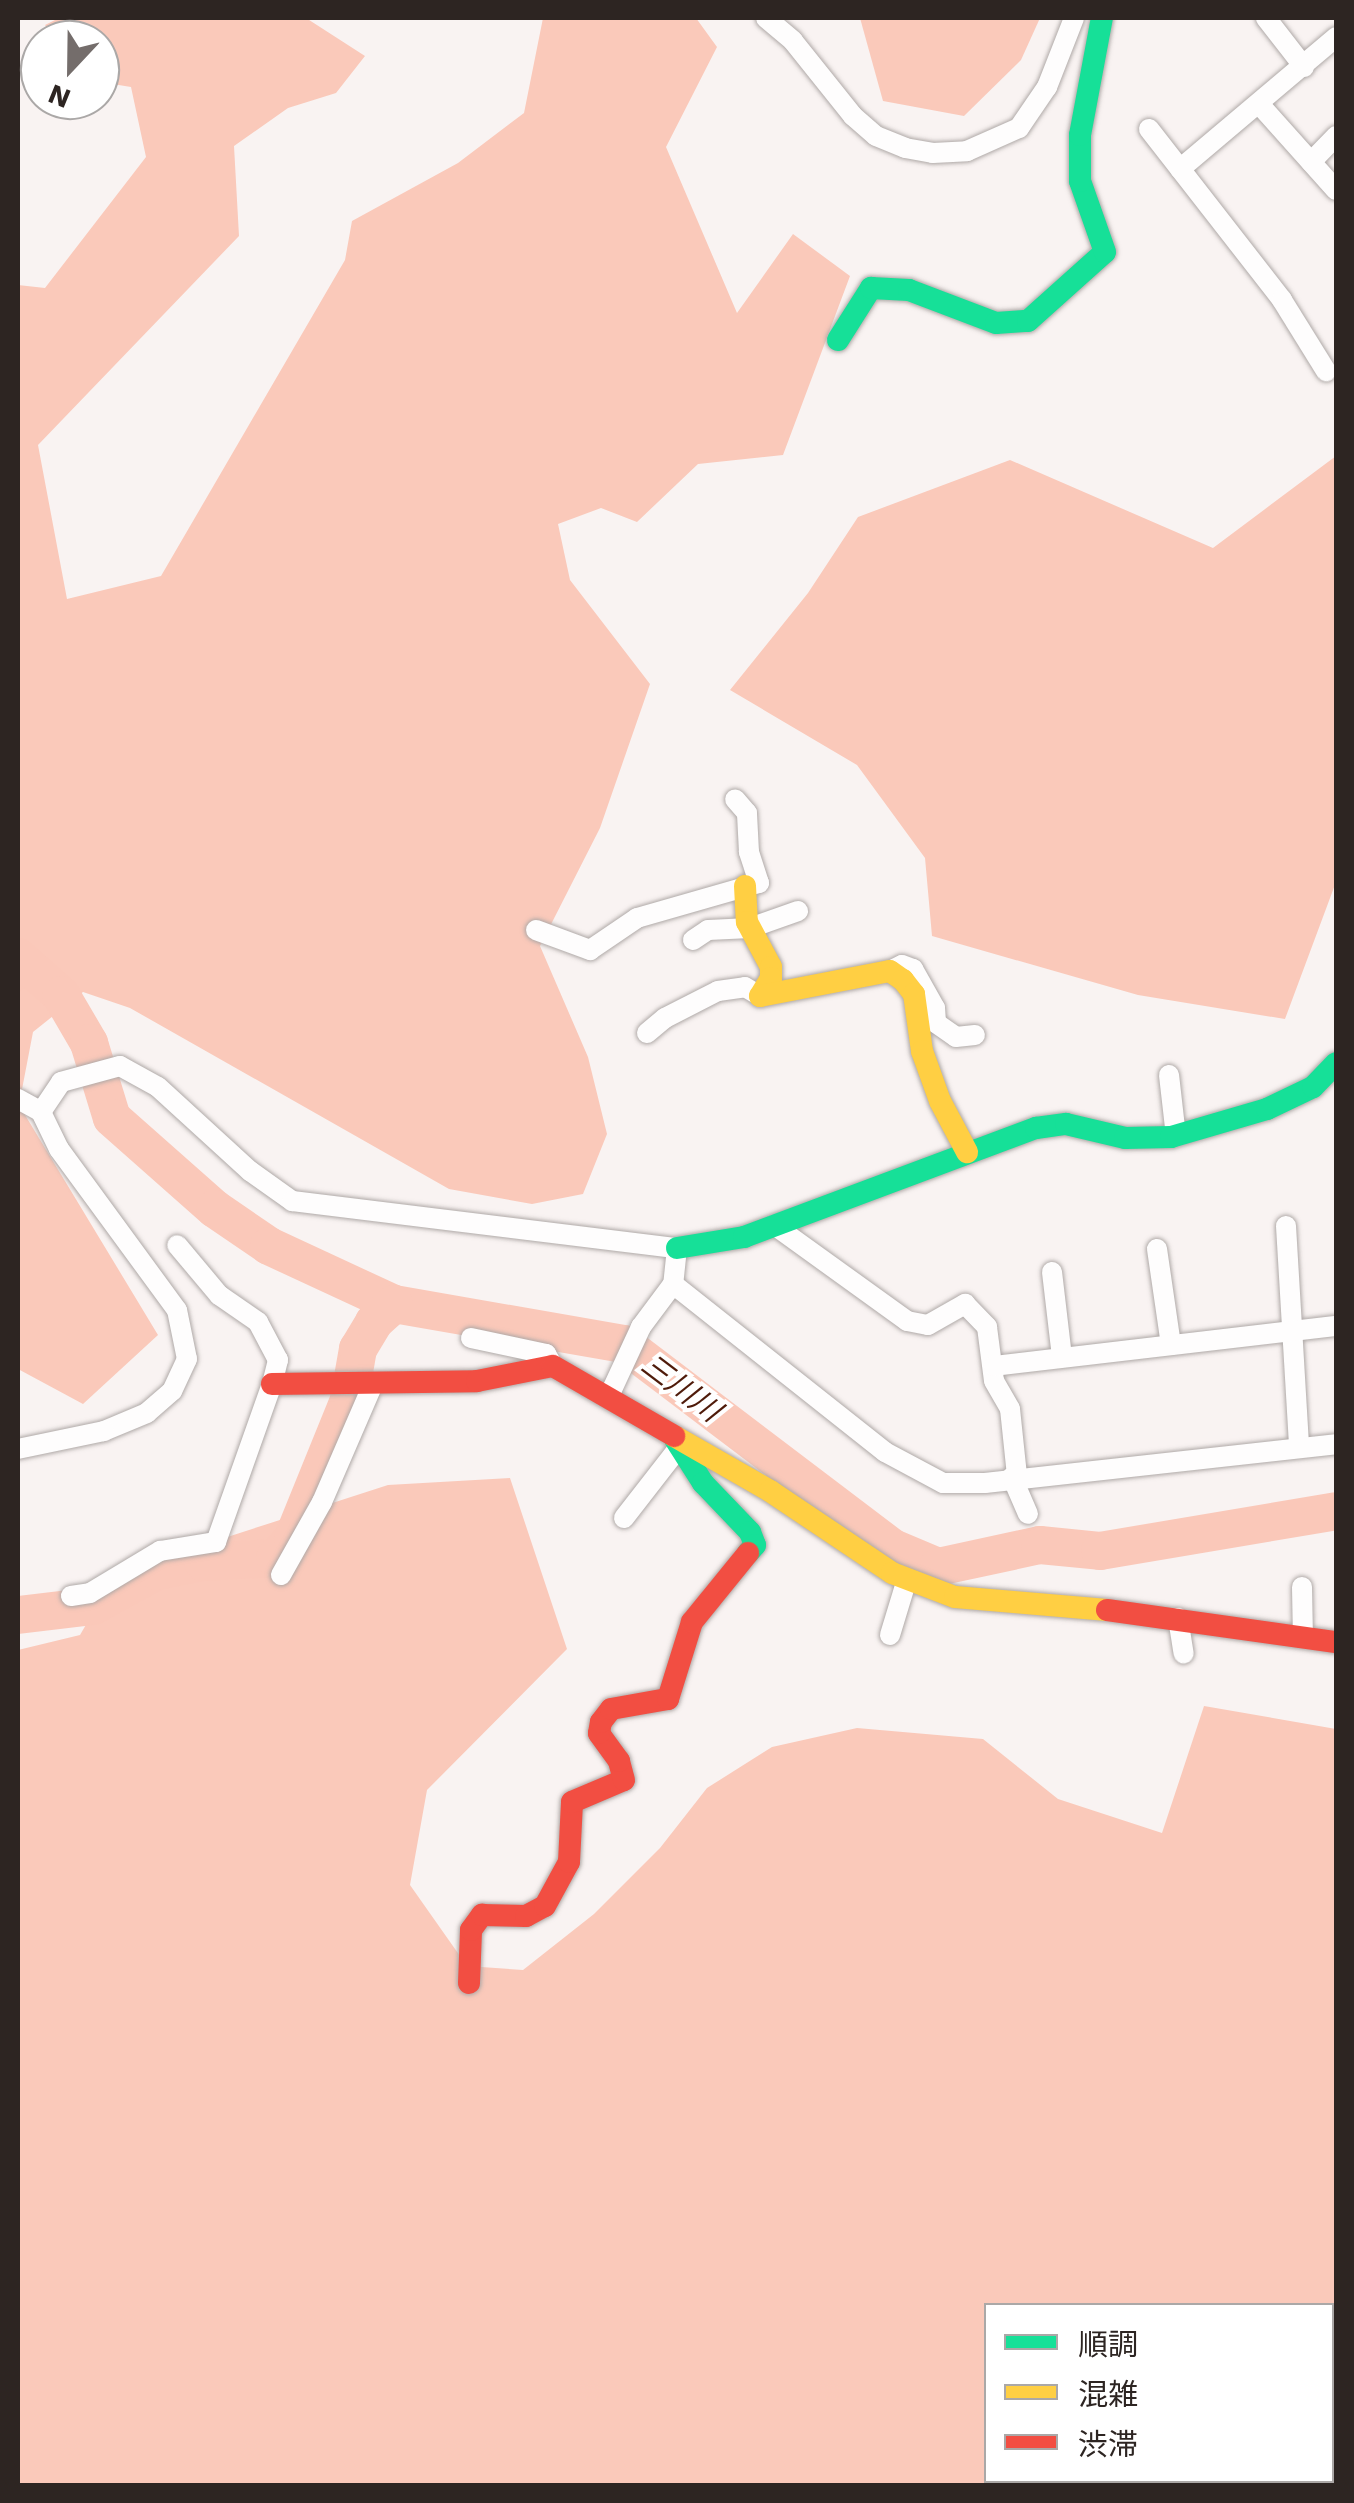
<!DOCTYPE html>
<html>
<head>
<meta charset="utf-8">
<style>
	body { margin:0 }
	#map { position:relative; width:1354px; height:2503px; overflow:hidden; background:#f9f3f2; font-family:"Work Sans","Noto Sans JP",sans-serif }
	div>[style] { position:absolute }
	.forest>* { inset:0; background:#fac9ba }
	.stream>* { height:6px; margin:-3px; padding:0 3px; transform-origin:3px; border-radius:3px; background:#fac8b9 }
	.river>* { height:38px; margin:-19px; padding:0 19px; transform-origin:19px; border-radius:19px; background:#fac8b9 }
	.roads { filter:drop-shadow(0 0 2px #afa9a7) drop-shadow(0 0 2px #afa9a7) }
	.street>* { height:20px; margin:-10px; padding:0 10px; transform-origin:10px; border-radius:10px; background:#fefdfd }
	.fast>* { height:22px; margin:-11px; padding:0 11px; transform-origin:11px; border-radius:11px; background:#16e098 }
	.slow>* { height:22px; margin:-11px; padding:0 11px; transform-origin:11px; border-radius:11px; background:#ffcf43 }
	.jam>* { height:22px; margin:-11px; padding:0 11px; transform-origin:11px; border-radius:11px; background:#f24e42 }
	span { translate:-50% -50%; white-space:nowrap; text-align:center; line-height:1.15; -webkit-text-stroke:8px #fff; paint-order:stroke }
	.water-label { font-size:30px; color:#4f1b0a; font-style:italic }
	.frame { position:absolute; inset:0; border:20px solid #2d2522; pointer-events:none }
	.legend { position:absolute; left:984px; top:2303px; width:350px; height:180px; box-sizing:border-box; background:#fff; border:2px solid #aba8a7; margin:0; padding:12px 18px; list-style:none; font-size:30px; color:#2d2522 }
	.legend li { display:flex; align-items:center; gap:20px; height:50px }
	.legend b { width:50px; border:2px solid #aba8a7 }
	.north { position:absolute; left:20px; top:20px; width:100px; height:100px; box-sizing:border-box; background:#fff; border:2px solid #aba8a7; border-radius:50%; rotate:202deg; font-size:28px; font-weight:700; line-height:40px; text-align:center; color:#2d2522 }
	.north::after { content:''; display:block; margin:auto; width:35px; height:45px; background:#746d6b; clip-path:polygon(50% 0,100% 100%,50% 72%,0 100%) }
</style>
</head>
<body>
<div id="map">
	<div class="forest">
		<i style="clip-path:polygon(59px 18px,306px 18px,365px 56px,336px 93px,288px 108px,234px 146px,239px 236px,38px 445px,67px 599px,161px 576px,345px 260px,352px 221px,458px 163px,524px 113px,543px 18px,696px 18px,717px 47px,666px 147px,737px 313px,793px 234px,850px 276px,783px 455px,698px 464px,637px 522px,601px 508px,558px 524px,570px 580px,650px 684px,600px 828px,540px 946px,588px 1057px,607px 1134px,583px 1194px,532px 1204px,449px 1189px,130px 1008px,83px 992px,33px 1032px,19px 1105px,158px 1335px,83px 1404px,18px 1369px,18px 285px,45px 288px,146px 157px,131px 87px,100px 82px,100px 40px,56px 40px,45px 25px)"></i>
		<i style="clip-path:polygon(860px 18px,1040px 18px,1021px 60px,964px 116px,883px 101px)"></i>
		<i style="clip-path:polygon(1336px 456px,1336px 882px,1285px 1019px,1138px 995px,932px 936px,925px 858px,857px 765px,730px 690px,808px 593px,858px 517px,1010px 460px,1213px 548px)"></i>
		<i style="clip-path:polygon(evenodd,510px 1478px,567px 1649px,427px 1790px,410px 1885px,467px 1966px,523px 1970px,594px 1914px,660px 1848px,707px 1788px,772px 1747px,857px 1728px,983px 1739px,1058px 1799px,1162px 1833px,1204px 1706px,1336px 1729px,1336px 2485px,18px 2485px,18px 1650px,80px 1635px,116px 1573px,388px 1485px,510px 1478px,986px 2306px,1332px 2306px,1332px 2480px,986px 2480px,986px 2306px)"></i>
	</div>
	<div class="stream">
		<i style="left:18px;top:989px;width:26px;rotate:-32deg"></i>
	</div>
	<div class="river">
		<i style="left:18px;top:957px;width:57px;rotate:41.5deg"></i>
		<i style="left:61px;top:995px;width:56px;rotate:59.7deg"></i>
		<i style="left:89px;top:1043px;width:78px;rotate:73deg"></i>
		<i style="left:112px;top:1118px;width:137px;rotate:41.5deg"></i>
		<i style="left:215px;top:1209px;width:65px;rotate:34.4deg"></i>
		<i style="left:269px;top:1246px;width:138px;rotate:24.9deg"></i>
		<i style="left:394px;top:1304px;width:233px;rotate:9.9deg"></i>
		<i style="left:624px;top:1344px;width:338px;rotate:37.2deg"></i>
		<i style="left:893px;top:1548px;width:49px;rotate:22.9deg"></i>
		<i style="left:938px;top:1567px;width:104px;rotate:-12.2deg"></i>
		<i style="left:1040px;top:1545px;width:60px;rotate:5.7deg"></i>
		<i style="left:1100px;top:1551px;width:239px;rotate:-9.6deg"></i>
		<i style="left:18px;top:1615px;width:76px;rotate:-6.8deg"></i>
		<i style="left:93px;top:1606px;width:73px;rotate:-28.7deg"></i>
		<i style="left:157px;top:1571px;width:47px;rotate:-11.1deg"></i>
		<i style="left:203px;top:1562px;width:72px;rotate:-3.2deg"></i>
		<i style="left:275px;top:1558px;width:27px;rotate:-48deg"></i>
		<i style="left:293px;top:1538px;width:149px;rotate:-67.9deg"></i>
		<i style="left:349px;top:1400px;width:52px;rotate:-80deg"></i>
		<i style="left:358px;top:1349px;width:31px;rotate:-59deg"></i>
		<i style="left:374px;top:1322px;width:27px;rotate:-42deg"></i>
	</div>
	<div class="roads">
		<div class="street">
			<i style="left:766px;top:18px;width:35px;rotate:40deg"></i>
			<i style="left:793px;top:41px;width:96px;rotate:51.3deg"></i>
			<i style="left:853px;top:116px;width:30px;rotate:41deg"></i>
			<i style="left:876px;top:136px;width:31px;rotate:22deg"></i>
			<i style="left:905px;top:148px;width:28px;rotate:10deg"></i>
			<i style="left:933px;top:153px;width:34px;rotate:-3deg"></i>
			<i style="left:967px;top:151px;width:57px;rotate:-23.9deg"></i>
			<i style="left:1019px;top:128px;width:50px;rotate:-55.7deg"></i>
			<i style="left:1047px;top:87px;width:74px;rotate:-68.6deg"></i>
			<i style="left:1266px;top:18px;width:62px;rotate:52.2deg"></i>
			<i style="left:1260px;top:105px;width:114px;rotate:48.2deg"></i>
			<i style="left:1149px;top:129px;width:217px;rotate:52.1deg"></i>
			<i style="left:1282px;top:300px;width:84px;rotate:58.2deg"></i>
			<i style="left:1311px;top:162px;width:36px;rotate:-46deg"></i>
			<i style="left:1180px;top:169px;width:204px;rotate:-40.2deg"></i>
			<i style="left:536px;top:930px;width:58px;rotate:20.3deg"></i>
			<i style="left:590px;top:950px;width:57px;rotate:-34.2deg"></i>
			<i style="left:637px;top:918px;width:127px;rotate:-16deg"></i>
			<i style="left:759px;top:883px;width:33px;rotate:-108deg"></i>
			<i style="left:749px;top:852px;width:39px;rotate:-93deg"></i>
			<i style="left:747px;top:813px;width:18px;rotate:-131deg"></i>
			<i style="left:693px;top:940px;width:18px;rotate:-34deg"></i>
			<i style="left:708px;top:930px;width:42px;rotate:-2.7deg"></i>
			<i style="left:750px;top:928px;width:51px;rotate:-19.5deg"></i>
			<i style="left:890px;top:971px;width:13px;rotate:-27deg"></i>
			<i style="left:902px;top:965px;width:12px;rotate:20deg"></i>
			<i style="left:913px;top:969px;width:45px;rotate:60.6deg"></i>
			<i style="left:935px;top:1008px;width:15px;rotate:86deg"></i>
			<i style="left:936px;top:1023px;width:24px;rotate:35deg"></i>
			<i style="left:956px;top:1037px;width:19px;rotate:-6deg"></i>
			<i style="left:647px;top:1033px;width:23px;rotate:-40deg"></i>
			<i style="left:665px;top:1018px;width:59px;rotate:-27deg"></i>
			<i style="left:718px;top:991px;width:27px;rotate:-8deg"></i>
			<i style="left:745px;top:987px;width:17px;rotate:31deg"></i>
			<i style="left:1169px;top:1075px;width:61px;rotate:83.5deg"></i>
			<i style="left:18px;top:1099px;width:26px;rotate:29deg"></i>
			<i style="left:41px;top:1112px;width:41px;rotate:64.1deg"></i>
			<i style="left:59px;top:1149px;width:200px;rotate:53.8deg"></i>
			<i style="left:177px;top:1310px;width:50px;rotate:78.5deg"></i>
			<i style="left:187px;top:1359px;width:35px;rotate:115deg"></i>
			<i style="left:172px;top:1391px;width:33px;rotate:139deg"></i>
			<i style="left:147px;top:1413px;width:47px;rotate:157.3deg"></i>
			<i style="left:104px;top:1431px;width:88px;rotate:168.2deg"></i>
			<i style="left:41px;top:1112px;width:36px;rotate:-56deg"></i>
			<i style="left:61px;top:1082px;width:61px;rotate:-15.2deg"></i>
			<i style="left:120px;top:1066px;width:43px;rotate:28.9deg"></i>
			<i style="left:158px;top:1087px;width:125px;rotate:42.4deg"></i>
			<i style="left:250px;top:1171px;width:52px;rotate:35.5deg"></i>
			<i style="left:292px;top:1201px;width:388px;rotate:7deg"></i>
			<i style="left:677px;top:1248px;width:36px;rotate:96deg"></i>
			<i style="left:673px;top:1284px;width:54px;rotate:126.7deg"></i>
			<i style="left:641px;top:1327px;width:78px;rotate:114.9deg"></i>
			<i style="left:774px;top:1225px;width:164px;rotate:35.8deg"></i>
			<i style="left:907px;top:1321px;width:21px;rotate:11deg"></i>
			<i style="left:928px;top:1325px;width:43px;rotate:-29.6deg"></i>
			<i style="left:965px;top:1304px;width:32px;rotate:46deg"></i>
			<i style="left:987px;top:1327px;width:54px;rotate:82.6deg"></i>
			<i style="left:994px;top:1381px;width:32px;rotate:60deg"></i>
			<i style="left:1010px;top:1409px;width:67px;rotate:84deg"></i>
			<i style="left:1286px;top:1226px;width:220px;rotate:86.6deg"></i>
			<i style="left:1157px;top:1249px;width:97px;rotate:81.7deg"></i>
			<i style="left:1052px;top:1272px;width:86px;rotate:83.3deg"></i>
			<i style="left:673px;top:1284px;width:270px;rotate:38.4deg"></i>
			<i style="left:885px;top:1452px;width:66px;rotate:28.1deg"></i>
			<i style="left:943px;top:1483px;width:42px"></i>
			<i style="left:985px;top:1483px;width:353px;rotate:-6.3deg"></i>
			<i style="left:471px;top:1338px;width:77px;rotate:12deg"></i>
			<i style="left:546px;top:1354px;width:14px;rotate:60deg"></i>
			<i style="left:994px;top:1366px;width:344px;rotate:-6.7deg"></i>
			<i style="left:1012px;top:1477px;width:40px;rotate:66.6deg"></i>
			<i style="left:624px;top:1518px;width:91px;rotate:-52.1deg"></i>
			<i style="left:281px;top:1575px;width:84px;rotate:-60.7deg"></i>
			<i style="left:322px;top:1502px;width:129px;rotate:-66.6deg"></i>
			<i style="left:1302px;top:1587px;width:50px;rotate:88.9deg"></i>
			<i style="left:71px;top:1596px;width:19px;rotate:-9deg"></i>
			<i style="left:90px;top:1593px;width:82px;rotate:-31deg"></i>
			<i style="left:160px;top:1551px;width:57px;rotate:-9.1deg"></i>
			<i style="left:216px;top:1542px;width:168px;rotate:-70.5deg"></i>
			<i style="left:272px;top:1384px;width:25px;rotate:-76deg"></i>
			<i style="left:278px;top:1360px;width:43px;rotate:-117.8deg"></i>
			<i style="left:258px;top:1322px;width:47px;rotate:-145.3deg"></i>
			<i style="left:219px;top:1295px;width:65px;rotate:-130deg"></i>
			<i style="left:1178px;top:1618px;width:36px;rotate:81deg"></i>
			<i style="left:890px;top:1635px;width:59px;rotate:-73.1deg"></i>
		</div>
		<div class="fast">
			<i style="left:838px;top:340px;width:62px;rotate:-57.6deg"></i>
			<i style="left:871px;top:288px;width:38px;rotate:3deg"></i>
			<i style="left:909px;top:290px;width:93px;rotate:20.8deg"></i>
			<i style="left:996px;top:323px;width:32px;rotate:-4deg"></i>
			<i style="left:1028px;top:321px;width:103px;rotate:-41.9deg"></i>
			<i style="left:1105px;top:252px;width:75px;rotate:-109.4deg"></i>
			<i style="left:1080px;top:181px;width:46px;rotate:-90deg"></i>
			<i style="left:1080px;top:135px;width:119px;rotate:-79.4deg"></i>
			<i style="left:677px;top:1248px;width:68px;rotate:-9.3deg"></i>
			<i style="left:744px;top:1237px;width:312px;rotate:-20.5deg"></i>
			<i style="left:1036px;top:1128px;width:30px;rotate:-8deg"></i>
			<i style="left:1066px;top:1124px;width:61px;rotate:13.3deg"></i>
			<i style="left:1125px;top:1138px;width:46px;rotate:-1.2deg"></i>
			<i style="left:1171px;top:1137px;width:100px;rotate:-16.3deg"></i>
			<i style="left:1267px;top:1109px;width:51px;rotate:-25.6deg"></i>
			<i style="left:1313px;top:1087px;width:33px;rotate:-46deg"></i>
			<i style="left:675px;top:1439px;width:52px;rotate:57.5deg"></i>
			<i style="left:703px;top:1483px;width:68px;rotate:46.2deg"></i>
			<i style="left:750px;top:1532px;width:14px;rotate:69deg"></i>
			<i style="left:755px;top:1545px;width:11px;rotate:131deg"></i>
		</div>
		<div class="slow">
			<i style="left:745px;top:886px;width:36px;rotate:87deg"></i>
			<i style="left:747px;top:922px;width:51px;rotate:61.9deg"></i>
			<i style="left:771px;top:967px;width:11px;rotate:90deg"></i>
			<i style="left:771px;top:978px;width:21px;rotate:121deg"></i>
			<i style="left:760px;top:996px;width:132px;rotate:-10.9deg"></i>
			<i style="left:890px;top:971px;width:16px;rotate:35deg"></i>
			<i style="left:903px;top:980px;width:18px;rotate:52deg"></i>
			<i style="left:914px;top:994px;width:58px;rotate:82deg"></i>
			<i style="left:922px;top:1051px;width:53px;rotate:70.2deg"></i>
			<i style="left:940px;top:1101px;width:58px;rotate:62.1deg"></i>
			<i style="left:674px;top:1436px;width:111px;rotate:29.8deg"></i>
			<i style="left:770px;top:1491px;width:147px;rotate:33.9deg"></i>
			<i style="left:892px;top:1573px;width:67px;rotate:20.9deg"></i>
			<i style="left:955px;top:1597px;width:153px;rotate:4.9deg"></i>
		</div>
		<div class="jam">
			<i style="left:272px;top:1384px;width:205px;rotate:-0.8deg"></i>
			<i style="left:477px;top:1381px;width:77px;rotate:-11.2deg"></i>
			<i style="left:553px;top:1366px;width:140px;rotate:30deg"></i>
			<i style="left:1107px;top:1610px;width:231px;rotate:8deg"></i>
			<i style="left:469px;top:1983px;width:53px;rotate:-87.8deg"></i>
			<i style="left:471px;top:1930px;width:19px;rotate:-54deg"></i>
			<i style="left:482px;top:1915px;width:44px;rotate:1.3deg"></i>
			<i style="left:526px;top:1916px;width:21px;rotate:-28deg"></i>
			<i style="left:545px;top:1906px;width:50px;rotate:-61.4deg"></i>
			<i style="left:569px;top:1862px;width:60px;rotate:-87.1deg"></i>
			<i style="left:572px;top:1802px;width:56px;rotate:-22.9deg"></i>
			<i style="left:624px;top:1780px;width:20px;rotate:-105deg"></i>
			<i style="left:619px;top:1761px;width:34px;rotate:-126deg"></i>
			<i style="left:599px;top:1733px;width:11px;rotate:-80deg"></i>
			<i style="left:601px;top:1722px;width:16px;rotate:-52deg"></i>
			<i style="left:611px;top:1709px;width:58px;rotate:-10deg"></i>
			<i style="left:668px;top:1699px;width:81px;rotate:-72.7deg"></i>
			<i style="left:692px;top:1622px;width:89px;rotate:-50.9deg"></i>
		</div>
	</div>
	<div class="water-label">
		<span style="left:681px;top:1388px;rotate:37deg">三川川</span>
	</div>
	<div class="frame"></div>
	<ul class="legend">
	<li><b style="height:12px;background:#16e098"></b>順調</li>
	<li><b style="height:12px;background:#ffcf43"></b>混雑</li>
	<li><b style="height:12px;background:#f24e42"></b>渋滞</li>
	</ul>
	<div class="north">N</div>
</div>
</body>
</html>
